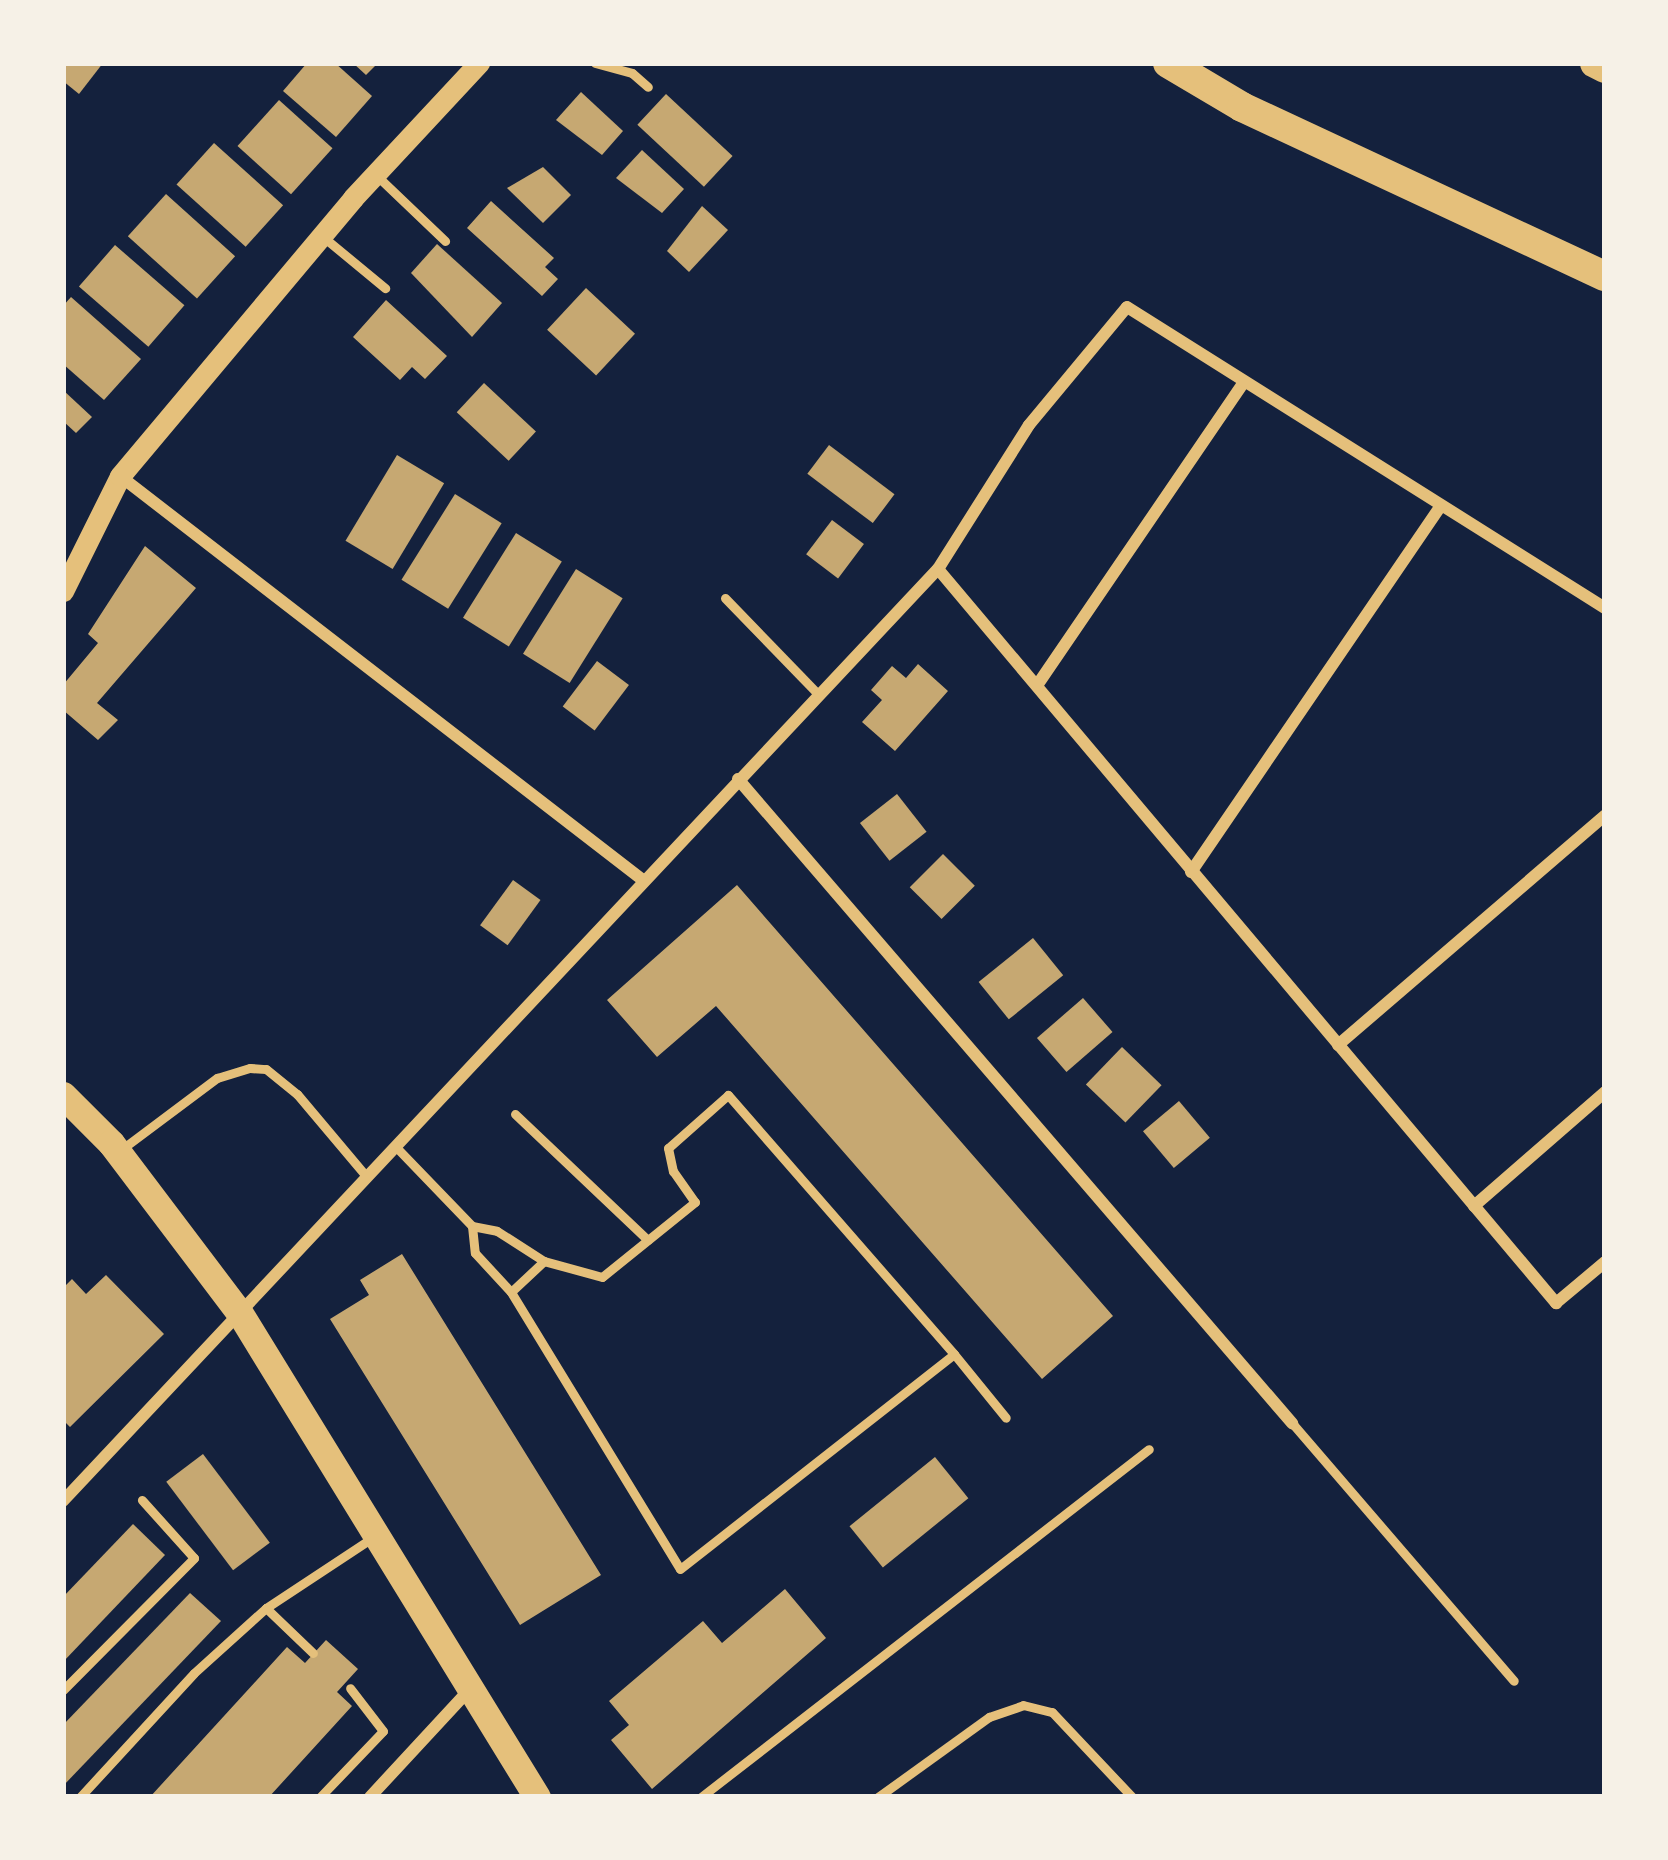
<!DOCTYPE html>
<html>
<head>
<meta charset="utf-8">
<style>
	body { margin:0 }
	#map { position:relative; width:1668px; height:1860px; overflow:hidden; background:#14213d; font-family:Inter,sans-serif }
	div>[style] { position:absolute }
	.building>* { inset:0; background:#c6a872; transform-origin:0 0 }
	.service>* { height:9px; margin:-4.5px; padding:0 4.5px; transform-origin:4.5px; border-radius:4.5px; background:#e5c07b }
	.minor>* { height:12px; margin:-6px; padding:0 6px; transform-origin:6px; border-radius:6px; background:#e5c07b }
	.tertiary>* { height:21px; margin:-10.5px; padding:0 10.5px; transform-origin:10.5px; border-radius:10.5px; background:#e5c07b }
	.primary>* { height:27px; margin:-13.5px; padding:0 13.5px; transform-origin:13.5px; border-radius:13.5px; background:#e5c07b }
	.motorway>* { height:30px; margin:-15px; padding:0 15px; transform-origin:15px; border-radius:15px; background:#e5c07b }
	span { translate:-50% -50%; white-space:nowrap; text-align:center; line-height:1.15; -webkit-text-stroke:12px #f6f1e7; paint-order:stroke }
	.frame { position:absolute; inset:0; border:66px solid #f6f1e7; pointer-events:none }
</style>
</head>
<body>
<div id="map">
	<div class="building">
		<i style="clip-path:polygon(63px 63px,103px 63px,79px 94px,63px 81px)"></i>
		<i style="clip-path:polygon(307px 63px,335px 63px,372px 96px,336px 137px,283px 91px)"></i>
		<i style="clip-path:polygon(353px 63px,378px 63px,366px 75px)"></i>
		<i style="clip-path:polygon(581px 92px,623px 131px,602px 155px,556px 120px)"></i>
		<i style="left:666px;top:94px;width:91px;height:42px;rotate:43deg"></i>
		<i style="left:279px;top:100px;width:72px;height:62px;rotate:42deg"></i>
		<i style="left:214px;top:143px;width:93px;height:56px;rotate:42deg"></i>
		<i style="clip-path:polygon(642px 150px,684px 189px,662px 213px,616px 178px)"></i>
		<i style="clip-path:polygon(543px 167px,571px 195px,543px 223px,507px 188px)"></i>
		<i style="left:166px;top:194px;width:93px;height:57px;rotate:42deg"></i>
		<i style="clip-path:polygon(491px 201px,554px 258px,545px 267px,558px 279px,542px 296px,467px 228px)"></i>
		<i style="clip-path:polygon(702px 206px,728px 230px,689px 272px,667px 251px)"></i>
		<i style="clip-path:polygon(437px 244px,502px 303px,472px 337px,411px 273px)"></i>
		<i style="left:115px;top:245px;width:92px;height:55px;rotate:41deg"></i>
		<i style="left:586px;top:288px;width:67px;height:57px;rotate:43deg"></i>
		<i style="clip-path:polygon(71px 297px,141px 359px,104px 400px,63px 364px,63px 306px)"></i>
		<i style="clip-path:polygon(386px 300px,447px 356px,425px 379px,412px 367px,400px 380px,353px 337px)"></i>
		<i style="left:484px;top:383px;width:71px;height:40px;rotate:43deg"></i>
		<i style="clip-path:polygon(63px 390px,92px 417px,76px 433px,63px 421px)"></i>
		<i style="left:829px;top:445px;width:82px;height:36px;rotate:37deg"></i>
		<i style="left:397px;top:455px;width:55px;height:100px;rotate:31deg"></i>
		<i style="left:455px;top:494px;width:55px;height:101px;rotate:32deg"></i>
		<i style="left:832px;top:520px;width:40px;height:43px;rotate:37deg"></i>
		<i style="left:516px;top:533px;width:54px;height:100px;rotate:32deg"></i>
		<i style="clip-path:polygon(145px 546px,196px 588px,97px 703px,118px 720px,98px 740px,63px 710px,63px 685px,98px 643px,88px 634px)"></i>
		<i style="left:576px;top:569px;width:55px;height:100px;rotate:32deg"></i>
		<i style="left:597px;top:661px;width:40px;height:57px;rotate:37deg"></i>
		<i style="clip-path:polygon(918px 664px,948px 691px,895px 751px,862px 722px,882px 700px,871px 690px,892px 666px,906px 678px)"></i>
		<i style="left:897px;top:794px;width:48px;height:47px;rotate:52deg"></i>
		<i style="left:943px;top:854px;width:45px;height:47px;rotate:45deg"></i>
		<i style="left:513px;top:880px;width:34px;height:56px;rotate:36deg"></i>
		<i style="clip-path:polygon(737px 885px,1113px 1316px,1042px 1379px,716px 1006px,657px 1057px,607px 1000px)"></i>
		<i style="left:1033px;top:938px;width:48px;height:70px;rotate:51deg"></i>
		<i style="left:1083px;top:998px;width:45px;height:61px;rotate:49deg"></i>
		<i style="left:1122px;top:1047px;width:55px;height:52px;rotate:44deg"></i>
		<i style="left:1179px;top:1101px;width:48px;height:47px;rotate:50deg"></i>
		<i style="clip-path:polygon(402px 1254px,601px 1575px,520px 1625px,330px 1319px,369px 1295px,360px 1280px)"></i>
		<i style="clip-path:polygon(106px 1275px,164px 1334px,70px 1427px,63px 1420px,63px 1288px,72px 1279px,86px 1294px)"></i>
		<i style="left:203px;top:1454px;width:111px;height:46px;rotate:53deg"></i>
		<i style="left:935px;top:1457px;width:53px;height:110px;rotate:51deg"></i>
		<i style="clip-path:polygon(133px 1524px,165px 1555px,63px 1662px,63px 1597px)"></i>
		<i style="clip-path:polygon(785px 1589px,826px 1638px,652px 1789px,611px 1740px,629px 1725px,609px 1701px,703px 1621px,722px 1643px)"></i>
		<i style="clip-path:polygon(190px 1593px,221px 1621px,63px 1786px,63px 1725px)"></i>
		<i style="clip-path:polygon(326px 1640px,358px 1669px,337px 1692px,352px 1706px,269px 1797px,150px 1797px,287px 1647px,305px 1663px)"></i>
	</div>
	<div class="service">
		<i style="left:595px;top:63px;width:38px;rotate:15deg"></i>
		<i style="left:632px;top:73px;width:21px;rotate:41deg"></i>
		<i style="left:375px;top:174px;width:97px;rotate:43.7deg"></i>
		<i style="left:322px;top:236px;width:82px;rotate:39.5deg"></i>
		<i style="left:725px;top:598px;width:132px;rotate:45.9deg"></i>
		<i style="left:515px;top:1114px;width:183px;rotate:43.5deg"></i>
		<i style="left:395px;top:1146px;width:111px;rotate:46.1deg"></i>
		<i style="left:472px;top:1226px;width:25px;rotate:11deg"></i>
		<i style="left:497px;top:1231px;width:56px;rotate:32.6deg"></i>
		<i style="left:122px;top:1149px;width:119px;rotate:-36.8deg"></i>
		<i style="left:217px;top:1078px;width:34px;rotate:-17deg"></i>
		<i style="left:250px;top:1068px;width:16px;rotate:4deg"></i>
		<i style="left:266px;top:1069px;width:40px;rotate:39deg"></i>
		<i style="left:297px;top:1094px;width:107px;rotate:49.9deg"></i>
		<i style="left:472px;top:1226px;width:27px;rotate:84deg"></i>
		<i style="left:475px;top:1253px;width:53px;rotate:47.3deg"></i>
		<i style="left:511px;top:1292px;width:324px;rotate:58.6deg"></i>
		<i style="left:680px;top:1569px;width:348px;rotate:-38.1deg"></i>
		<i style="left:954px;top:1354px;width:344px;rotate:-131.1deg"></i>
		<i style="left:728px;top:1095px;width:80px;rotate:138.5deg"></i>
		<i style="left:668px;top:1148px;width:24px;rotate:78deg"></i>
		<i style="left:673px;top:1171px;width:38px;rotate:55deg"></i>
		<i style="left:695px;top:1202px;width:119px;rotate:141.1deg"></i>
		<i style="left:602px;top:1277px;width:60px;rotate:-164.6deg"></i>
		<i style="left:544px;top:1261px;width:45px;rotate:136.8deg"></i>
		<i style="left:954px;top:1354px;width:82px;rotate:50.9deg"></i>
		<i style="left:1292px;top:1423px;width:340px;rotate:49.3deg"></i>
		<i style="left:266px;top:1608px;width:65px;rotate:43.8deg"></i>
		<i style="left:63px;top:1690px;width:186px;rotate:-45.2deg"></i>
		<i style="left:194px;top:1558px;width:78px;rotate:-131.9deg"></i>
		<i style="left:80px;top:1797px;width:168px;rotate:-47.4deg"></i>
		<i style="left:194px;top:1673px;width:97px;rotate:-42.1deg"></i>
		<i style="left:266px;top:1608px;width:127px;rotate:-33.4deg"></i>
		<i style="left:320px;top:1797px;width:91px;rotate:-46.3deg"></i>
		<i style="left:383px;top:1731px;width:54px;rotate:-127.5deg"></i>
		<i style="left:701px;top:1797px;width:567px;rotate:-37.84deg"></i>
		<i style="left:878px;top:1797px;width:137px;rotate:-35.8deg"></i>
		<i style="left:989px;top:1717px;width:36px;rotate:-19deg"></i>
		<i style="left:1023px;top:1705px;width:30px;rotate:14deg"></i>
		<i style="left:1052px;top:1712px;width:117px;rotate:46.7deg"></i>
	</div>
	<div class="minor">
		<i style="left:120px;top:476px;width:662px;rotate:37.7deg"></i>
		<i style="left:938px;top:569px;width:960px;rotate:49.9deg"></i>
		<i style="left:1556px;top:1303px;width:64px;rotate:-39.9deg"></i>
		<i style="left:1038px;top:684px;width:363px;rotate:-55.7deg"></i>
		<i style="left:738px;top:779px;width:850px;rotate:49.3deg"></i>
		<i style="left:1191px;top:872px;width:442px;rotate:-55.7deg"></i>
		<i style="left:1338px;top:1045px;width:352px;rotate:-40.7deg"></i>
		<i style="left:1474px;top:1206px;width:174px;rotate:-41deg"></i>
		<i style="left:63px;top:1501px;width:1278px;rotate:-46.81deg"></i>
		<i style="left:938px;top:569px;width:170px;rotate:-57.7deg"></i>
		<i style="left:1029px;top:425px;width:153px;rotate:-50.3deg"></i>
		<i style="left:1127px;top:307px;width:565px;rotate:32.2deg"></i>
		<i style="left:370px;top:1797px;width:147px;rotate:-47.2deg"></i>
	</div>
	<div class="tertiary">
		<i style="left:63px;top:591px;width:128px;rotate:-63.6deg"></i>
		<i style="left:120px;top:476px;width:363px;rotate:-50deg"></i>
		<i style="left:353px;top:198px;width:185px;rotate:-47deg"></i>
	</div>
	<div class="primary">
		<i style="left:63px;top:1095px;width:68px;rotate:45deg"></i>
		<i style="left:111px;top:1143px;width:212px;rotate:52.9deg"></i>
		<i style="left:239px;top:1312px;width:569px;rotate:58.43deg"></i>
	</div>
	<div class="motorway">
		<i style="left:1168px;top:63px;width:86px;rotate:30.7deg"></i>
		<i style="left:1242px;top:107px;width:400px;rotate:25deg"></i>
		<i style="left:1595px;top:63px;width:11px;rotate:27deg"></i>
	</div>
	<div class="frame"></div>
</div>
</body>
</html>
